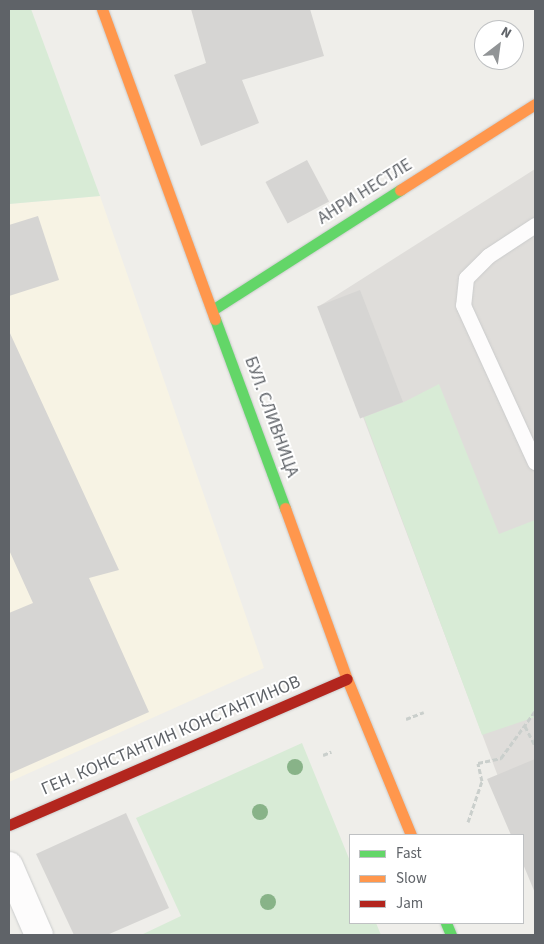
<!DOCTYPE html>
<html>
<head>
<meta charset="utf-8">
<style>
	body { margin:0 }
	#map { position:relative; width:544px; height:944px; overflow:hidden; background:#efeeea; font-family:"Source Sans 3",sans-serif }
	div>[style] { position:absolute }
	.commercial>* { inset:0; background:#f7f3e4 }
	.industrial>* { inset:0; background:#dfddda }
	.green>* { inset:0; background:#d8ebd6 }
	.building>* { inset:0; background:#d6d5d3; transform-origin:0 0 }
	.path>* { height:3px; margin-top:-1.5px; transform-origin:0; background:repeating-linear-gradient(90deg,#cacfcc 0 5px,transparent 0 7.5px) }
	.roads { filter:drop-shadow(0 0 1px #cbcccc) drop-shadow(0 0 1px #cbcccc) }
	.lane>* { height:15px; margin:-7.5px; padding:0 7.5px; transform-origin:7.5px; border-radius:7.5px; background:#fdfcfc }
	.street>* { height:28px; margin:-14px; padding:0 14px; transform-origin:14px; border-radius:14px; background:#fdfcfc }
	.fast>* { height:11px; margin:-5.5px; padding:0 5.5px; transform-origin:5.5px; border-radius:5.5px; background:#63d668 }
	.slow>* { height:11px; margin:-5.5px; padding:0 5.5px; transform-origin:5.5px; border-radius:5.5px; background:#ff974d }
	.jam>* { height:11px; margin:-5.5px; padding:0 5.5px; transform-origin:5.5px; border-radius:5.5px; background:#b3261e }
	.trees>* { width:16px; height:16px; margin:-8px; border-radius:50%; background:#88b388 }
	span { translate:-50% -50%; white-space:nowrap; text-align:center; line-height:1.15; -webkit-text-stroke:4px #fff; paint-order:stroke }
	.street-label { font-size:18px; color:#5f6368 }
	.frame { position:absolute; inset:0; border:10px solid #5f6368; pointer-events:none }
	.legend { position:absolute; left:349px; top:834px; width:175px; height:90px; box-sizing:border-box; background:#fff; border:1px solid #bfc1c3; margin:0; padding:6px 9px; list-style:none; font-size:15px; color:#5f6368 }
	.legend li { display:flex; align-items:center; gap:10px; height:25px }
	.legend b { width:25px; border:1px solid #bfc1c3 }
	.north { position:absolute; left:474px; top:20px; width:50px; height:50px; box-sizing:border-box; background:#fff; border:1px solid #bfc1c3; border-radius:50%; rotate:30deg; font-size:14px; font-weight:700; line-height:20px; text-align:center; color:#5f6368 }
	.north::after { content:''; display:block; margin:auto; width:18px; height:22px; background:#919496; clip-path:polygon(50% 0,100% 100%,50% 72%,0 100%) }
</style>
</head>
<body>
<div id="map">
	<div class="commercial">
		<i style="clip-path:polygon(100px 196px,264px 668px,9px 782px,9px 204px)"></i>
	</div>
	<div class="industrial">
		<i style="clip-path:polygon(535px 169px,535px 875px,321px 305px)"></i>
	</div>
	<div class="green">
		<i style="clip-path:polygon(9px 9px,31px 9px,100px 196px,9px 204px)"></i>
		<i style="clip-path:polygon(439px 384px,499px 534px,535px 520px,535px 717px,482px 735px,364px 417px,404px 402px)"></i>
		<i style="clip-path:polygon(302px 743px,350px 861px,350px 923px,376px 923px,381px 935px,141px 935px,181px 916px,136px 818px)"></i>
	</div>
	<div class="building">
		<i style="clip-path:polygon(191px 9px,310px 9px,324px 56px,242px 80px,259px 123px,201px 146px,174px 75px,206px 63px)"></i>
		<i style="left:307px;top:160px;width:47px;height:47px;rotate:62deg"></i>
		<i style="clip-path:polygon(38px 216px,59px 280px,9px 296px,9px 225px)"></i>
		<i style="left:360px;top:290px;width:120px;height:46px;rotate:69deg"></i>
		<i style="clip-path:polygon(9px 331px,119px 570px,89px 578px,149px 712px,9px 774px,9px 613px,33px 603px,9px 550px)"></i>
		<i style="clip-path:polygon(535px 759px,535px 893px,523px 864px,523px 835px,511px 835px,487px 779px)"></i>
		<i style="clip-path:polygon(126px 813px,169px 908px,107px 935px,74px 935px,36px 854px)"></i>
	</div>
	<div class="path">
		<i style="left:406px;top:719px;width:19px;rotate:-21deg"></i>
		<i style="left:525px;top:726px;width:22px;rotate:63deg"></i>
		<i style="left:323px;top:755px;width:9px;rotate:-21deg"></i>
		<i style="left:468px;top:822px;width:43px;rotate:-71.1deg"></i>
		<i style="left:482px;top:781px;width:18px;rotate:-103deg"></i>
		<i style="left:478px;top:763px;width:24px;rotate:-12deg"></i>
		<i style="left:501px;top:758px;width:58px;rotate:-54.1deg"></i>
	</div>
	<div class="roads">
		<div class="lane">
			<i style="left:535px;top:225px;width:56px;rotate:146.6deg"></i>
			<i style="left:488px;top:256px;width:31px;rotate:135deg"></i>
			<i style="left:466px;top:278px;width:27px;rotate:96deg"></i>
			<i style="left:463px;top:305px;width:173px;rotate:65.4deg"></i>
		</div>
		<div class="street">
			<i style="left:9px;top:866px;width:75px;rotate:66.5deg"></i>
		</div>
		<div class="fast">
			<i style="left:214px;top:309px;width:221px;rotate:-32.6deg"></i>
			<i style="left:215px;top:319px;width:202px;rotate:69.7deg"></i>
			<i style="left:446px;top:923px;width:13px;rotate:67deg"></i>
		</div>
		<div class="slow">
			<i style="left:102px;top:9px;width:330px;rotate:70deg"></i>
			<i style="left:400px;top:190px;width:160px;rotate:-32.5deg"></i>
			<i style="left:285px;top:508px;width:182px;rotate:70.1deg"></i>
			<i style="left:347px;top:679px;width:169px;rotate:67.7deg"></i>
		</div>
		<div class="jam">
			<i style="left:9px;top:825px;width:368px;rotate:-23.4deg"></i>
		</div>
	</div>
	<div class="trees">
		<i style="left:295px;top:767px"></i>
		<i style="left:260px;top:812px"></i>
		<i style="left:268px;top:902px"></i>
	</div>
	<div class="street-label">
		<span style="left:365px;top:192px;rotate:-32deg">АНРИ НЕСТЛЕ</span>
		<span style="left:271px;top:417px;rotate:70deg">БУЛ. СЛИВНИЦА</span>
		<span style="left:171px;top:736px;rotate:-23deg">ГЕН. КОНСТАНТИН КОНСТАНТИНОВ</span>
	</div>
	<div class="frame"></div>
	<ul class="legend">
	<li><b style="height:6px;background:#63d668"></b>Fast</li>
	<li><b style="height:6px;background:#ff974d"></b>Slow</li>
	<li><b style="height:6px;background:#b3261e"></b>Jam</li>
	</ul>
	<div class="north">N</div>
</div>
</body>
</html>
